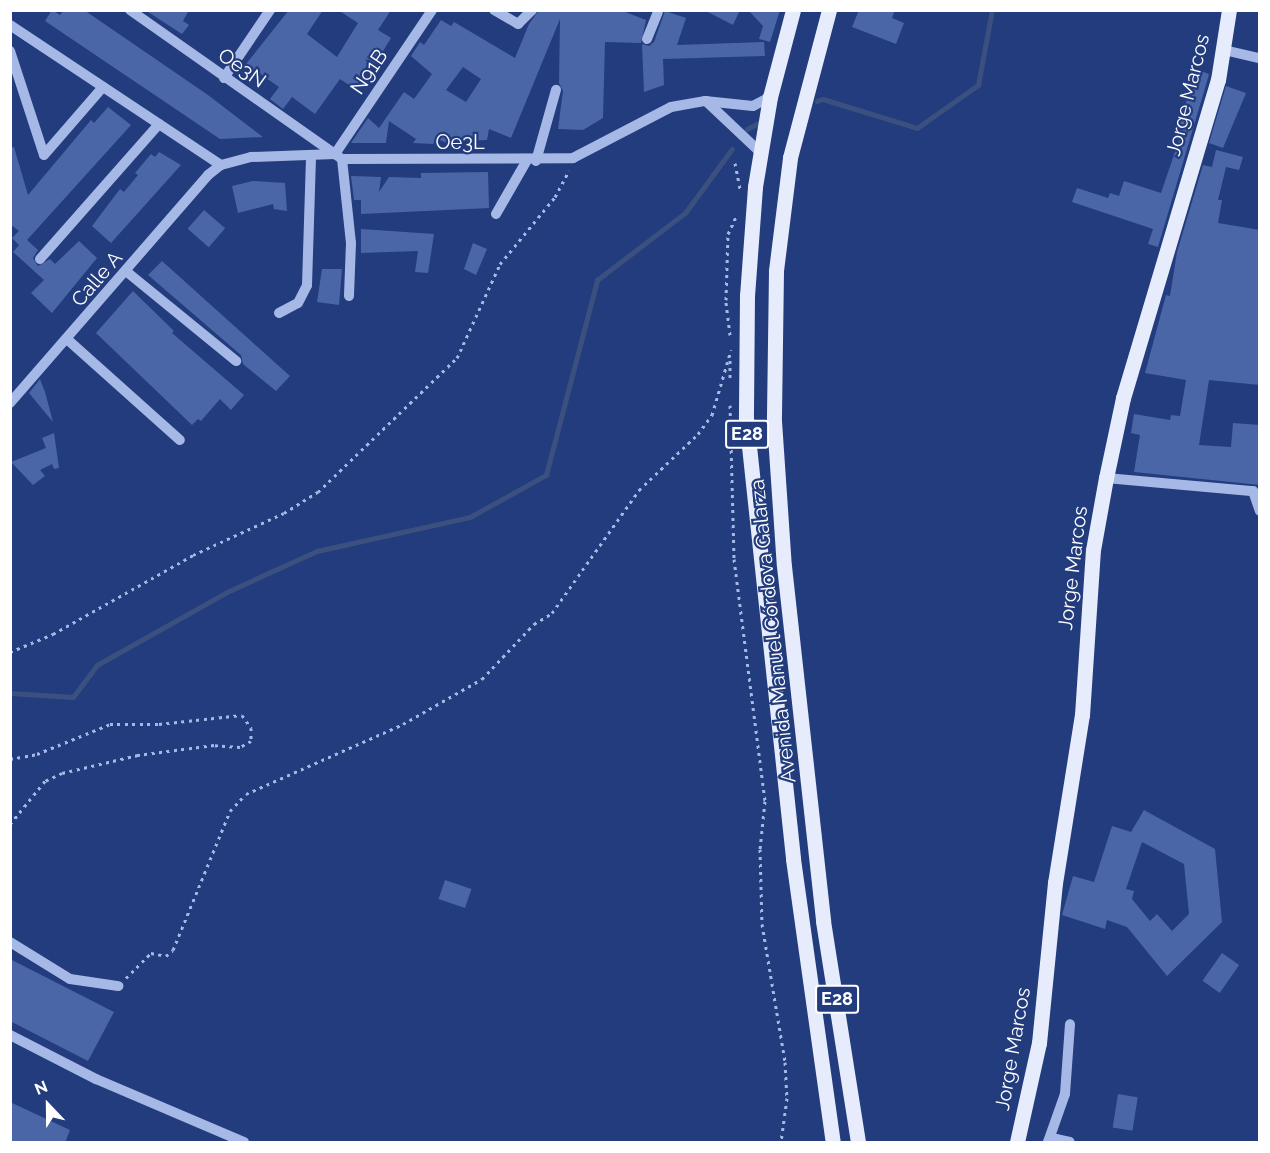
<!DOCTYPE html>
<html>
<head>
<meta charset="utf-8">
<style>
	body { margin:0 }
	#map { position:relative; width:1270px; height:1153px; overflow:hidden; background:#223c7d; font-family:Raleway,sans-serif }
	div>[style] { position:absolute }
	.stream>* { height:4.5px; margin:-2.25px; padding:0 2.25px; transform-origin:2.25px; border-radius:2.25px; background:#3c5080 }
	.building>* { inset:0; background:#4b66a6; transform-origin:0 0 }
	.path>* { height:3px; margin-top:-1.5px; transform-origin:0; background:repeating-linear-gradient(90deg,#a6b9e6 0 3px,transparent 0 7.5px) }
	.minor>* { height:10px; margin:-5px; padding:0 5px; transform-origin:5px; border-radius:5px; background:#a6b9e6 }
	.major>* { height:15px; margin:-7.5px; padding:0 7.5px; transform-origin:7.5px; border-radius:7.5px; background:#e7ecfd }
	span { translate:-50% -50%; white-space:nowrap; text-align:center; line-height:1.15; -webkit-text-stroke:4.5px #223c7d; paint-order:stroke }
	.shield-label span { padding:2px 4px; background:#223c7d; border:2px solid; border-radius:4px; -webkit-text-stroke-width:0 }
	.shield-label { font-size:18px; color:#fff; font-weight:700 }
	.street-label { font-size:20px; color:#fff }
	.frame { position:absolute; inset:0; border:12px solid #fff; pointer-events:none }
	.north { position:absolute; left:18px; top:1075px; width:60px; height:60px; -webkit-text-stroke:4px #223c7d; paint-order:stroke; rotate:338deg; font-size:16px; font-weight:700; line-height:24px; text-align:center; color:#fff }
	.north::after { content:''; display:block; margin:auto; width:21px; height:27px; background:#fff; clip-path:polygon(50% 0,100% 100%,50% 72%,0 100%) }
</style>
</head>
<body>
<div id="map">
	<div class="stream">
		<i style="left:817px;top:101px;width:6px;rotate:-18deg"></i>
		<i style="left:823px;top:99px;width:98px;rotate:17.1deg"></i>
		<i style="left:917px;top:128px;width:75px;rotate:-35.2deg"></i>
		<i style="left:978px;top:85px;width:76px;rotate:-79.4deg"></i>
		<i style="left:747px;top:129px;width:16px;rotate:-27deg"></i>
		<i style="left:10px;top:693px;width:63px;rotate:3.6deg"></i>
		<i style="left:73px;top:697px;width:40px;rotate:-53deg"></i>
		<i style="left:97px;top:665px;width:149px;rotate:-29.3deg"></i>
		<i style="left:227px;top:592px;width:99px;rotate:-24.5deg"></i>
		<i style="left:317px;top:551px;width:157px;rotate:-12.5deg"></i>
		<i style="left:470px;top:517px;width:87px;rotate:-28.9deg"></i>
		<i style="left:546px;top:475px;width:202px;rotate:-75.3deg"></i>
		<i style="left:597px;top:280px;width:111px;rotate:-37.3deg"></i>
		<i style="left:685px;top:213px;width:79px;rotate:-53.7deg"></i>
	</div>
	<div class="building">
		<i style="clip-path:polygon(52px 10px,60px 15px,64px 10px,84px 10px,208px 95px,263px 137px,220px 139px,45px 21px)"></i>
		<i style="clip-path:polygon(145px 10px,189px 10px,183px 21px,189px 25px,182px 34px)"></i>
		<i style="clip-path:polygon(289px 10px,323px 10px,307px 34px,337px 57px,358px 23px,338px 10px,391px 10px,378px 30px,391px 38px,375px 64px,369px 61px,355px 89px,340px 79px,315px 114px,292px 97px,283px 109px,270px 99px,279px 87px,246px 64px)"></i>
		<i style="clip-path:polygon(evenodd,539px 10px,620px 10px,646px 20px,641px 43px,605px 42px,603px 118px,583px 130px,558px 129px,563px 91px,559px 83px,560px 19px,511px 138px,489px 129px,487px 140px,465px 141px,457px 136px,451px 144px,436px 139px,433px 144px,413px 143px,416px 139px,389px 121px,386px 143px,351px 143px,368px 118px,379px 128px,404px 92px,414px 99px,432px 74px,411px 56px,420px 42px,424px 45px,441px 20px,451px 26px,454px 22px,515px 58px,529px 24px,539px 10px,463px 67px,481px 79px,466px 102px,446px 90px,463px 67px)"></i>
		<i style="clip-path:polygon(704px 10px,740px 10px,733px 25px)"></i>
		<i style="clip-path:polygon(748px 10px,780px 10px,770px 42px,759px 39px,763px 26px)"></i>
		<i style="clip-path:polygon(859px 10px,895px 10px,892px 18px,904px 23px,896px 44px,852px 27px)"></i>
		<i style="clip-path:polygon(665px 11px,686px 18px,677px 45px,764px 42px,765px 56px,663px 59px,664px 85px,644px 92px,642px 44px,649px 46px,654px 42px)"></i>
		<i style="clip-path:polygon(1196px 69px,1209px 74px,1208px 78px,1158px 247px,1148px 244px,1153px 229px,1072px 202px,1077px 188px,1108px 198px,1110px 193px,1119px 196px,1124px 181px,1161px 193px,1181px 134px,1177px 133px)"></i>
		<i style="clip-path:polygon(1226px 86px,1246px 93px,1223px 148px,1209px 143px)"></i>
		<i style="clip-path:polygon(108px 107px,131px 125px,27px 240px,38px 250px,33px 258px,38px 266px,50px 259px,55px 264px,79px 241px,97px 258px,52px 313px,31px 293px,44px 280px,13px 252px,19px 245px,12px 238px,19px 231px,10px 224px,10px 148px,14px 147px,28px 195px,91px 120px,94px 123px)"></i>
		<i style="clip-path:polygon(1216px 150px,1243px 157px,1239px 170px,1226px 167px,1218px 200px,1222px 200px,1218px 223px,1260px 230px,1260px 385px,1209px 380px,1199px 445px,1231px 447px,1233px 423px,1260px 425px,1260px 485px,1134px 472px,1140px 435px,1131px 433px,1134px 414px,1170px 420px,1171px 415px,1180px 416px,1186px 380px,1145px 373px,1166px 295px,1170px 296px,1177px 252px,1203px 165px,1212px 167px)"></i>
		<i style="clip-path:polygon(159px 152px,181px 165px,111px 243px,92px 226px,120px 189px,124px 192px,138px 175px,135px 173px,151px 154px,155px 157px)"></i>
		<i style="clip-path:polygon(488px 172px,489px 208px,361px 214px,361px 200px,354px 200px,351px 176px,381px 177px,379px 192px,389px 177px,421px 178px,421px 173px)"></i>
		<i style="clip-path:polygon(253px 181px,285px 183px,287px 211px,274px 209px,273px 204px,238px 213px,232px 186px)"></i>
		<i style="left:204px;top:210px;width:28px;height:25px;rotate:41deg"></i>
		<i style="clip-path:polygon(361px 229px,434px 234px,428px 273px,415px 272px,418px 251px,361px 253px)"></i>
		<i style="clip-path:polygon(473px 243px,487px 249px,476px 275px,464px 269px)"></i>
		<i style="clip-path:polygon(162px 261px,290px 376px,276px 391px,243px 364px,241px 355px,148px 275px)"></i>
		<i style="clip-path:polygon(322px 269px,342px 269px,339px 305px,317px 302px)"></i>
		<i style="clip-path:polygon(133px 291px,174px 331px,172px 333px,244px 395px,231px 410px,220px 399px,201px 421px,198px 419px,192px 425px,96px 333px)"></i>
		<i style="clip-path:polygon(40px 379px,45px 392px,53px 422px,29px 393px)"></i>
		<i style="clip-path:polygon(54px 433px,59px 468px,54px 469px,52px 464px,40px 470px,45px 476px,33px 485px,11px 462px,46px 448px,42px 438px)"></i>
		<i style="clip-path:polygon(evenodd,1144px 810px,1215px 849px,1222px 922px,1167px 976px,1127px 927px,1107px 920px,1105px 929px,1062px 915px,1073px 876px,1094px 882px,1112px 826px,1131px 832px,1144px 810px,1142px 842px,1184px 864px,1189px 914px,1172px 931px,1157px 914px,1150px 921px,1132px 899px,1134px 891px,1126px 889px,1142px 842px)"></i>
		<i style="left:445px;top:880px;width:28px;height:20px;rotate:19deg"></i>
		<i style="left:1222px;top:953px;width:21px;height:34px;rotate:35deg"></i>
		<i style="clip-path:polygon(10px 959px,114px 1012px,88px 1061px,10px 1021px)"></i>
		<i style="left:1118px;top:1094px;width:20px;height:34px;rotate:9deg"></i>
		<i style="clip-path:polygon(10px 1102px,70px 1130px,65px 1143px,10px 1143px)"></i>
	</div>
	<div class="path">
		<i style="left:735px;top:163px;width:26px;rotate:79deg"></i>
		<i style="left:730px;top:335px;width:35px;rotate:-97deg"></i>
		<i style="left:726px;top:300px;width:66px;rotate:-88.3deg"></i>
		<i style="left:728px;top:234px;width:21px;rotate:-65deg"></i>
		<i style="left:730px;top:360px;width:18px;rotate:90deg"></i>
		<i style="left:730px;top:405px;width:154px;rotate:88.5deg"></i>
		<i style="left:734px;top:559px;width:244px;rotate:82.7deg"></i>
		<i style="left:765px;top:801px;width:48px;rotate:95.9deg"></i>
		<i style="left:760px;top:849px;width:75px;rotate:88.5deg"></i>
		<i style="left:762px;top:924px;width:140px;rotate:80.5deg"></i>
		<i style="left:785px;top:1062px;width:36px;rotate:87deg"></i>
		<i style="left:787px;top:1098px;width:44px;rotate:97.8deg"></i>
		<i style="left:10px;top:652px;width:47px;rotate:-22.7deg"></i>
		<i style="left:53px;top:634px;width:161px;rotate:-29.4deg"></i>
		<i style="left:193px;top:555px;width:100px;rotate:-24.8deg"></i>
		<i style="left:284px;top:513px;width:40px;rotate:-32deg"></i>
		<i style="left:318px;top:492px;width:193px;rotate:-44deg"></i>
		<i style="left:457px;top:358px;width:103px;rotate:-65.4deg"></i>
		<i style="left:500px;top:264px;width:87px;rotate:-50.6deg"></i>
		<i style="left:555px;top:197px;width:30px;rotate:-62deg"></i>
		<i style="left:10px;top:759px;width:27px;rotate:-10deg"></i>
		<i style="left:37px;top:754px;width:79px;rotate:-22.3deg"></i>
		<i style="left:110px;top:724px;width:49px"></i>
		<i style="left:159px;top:724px;width:83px;rotate:-6.2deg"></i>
		<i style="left:242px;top:715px;width:16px;rotate:55deg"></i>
		<i style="left:251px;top:728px;width:13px;rotate:90deg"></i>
		<i style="left:251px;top:741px;width:13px;rotate:151deg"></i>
		<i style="left:240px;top:747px;width:26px;rotate:-176deg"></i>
		<i style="left:214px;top:745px;width:77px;rotate:172.5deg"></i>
		<i style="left:138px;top:755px;width:78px;rotate:166.7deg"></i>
		<i style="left:62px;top:773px;width:19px;rotate:155deg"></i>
		<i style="left:45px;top:781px;width:55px;rotate:129.1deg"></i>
		<i style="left:126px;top:978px;width:35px;rotate:-45deg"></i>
		<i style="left:151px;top:953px;width:15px;rotate:11deg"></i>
		<i style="left:166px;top:956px;width:9px;rotate:-41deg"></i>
		<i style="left:173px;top:950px;width:150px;rotate:-67.7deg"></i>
		<i style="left:230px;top:811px;width:23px;rotate:-47deg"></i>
		<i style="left:246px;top:794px;width:172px;rotate:-24deg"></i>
		<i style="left:403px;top:724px;width:91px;rotate:-29.7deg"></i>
		<i style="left:482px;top:679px;width:76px;rotate:-46.6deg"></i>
		<i style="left:534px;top:624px;width:21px;rotate:-31deg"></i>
		<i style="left:552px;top:613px;width:151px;rotate:-54.7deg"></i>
		<i style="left:639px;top:490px;width:81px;rotate:-43.5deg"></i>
		<i style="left:698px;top:434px;width:24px;rotate:-54deg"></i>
		<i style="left:712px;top:415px;width:68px;rotate:-73.7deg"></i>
	</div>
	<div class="minor">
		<i style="left:130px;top:10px;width:251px;rotate:35.1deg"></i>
		<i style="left:335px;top:154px;width:174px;rotate:-56deg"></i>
		<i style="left:494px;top:10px;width:28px;rotate:30deg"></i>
		<i style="left:518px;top:24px;width:20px;rotate:-45deg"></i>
		<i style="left:10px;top:25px;width:253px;rotate:33.6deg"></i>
		<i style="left:647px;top:39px;width:29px;rotate:-68deg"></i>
		<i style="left:1224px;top:50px;width:37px;rotate:13deg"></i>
		<i style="left:10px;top:51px;width:109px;rotate:71.9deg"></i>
		<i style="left:44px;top:155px;width:90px;rotate:-49.1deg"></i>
		<i style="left:224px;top:78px;width:82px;rotate:-55.9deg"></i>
		<i style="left:706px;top:101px;width:76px;rotate:43.4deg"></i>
		<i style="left:342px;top:159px;width:84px;rotate:83.9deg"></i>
		<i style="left:351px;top:243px;width:53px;rotate:92.2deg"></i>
		<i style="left:536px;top:161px;width:74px;rotate:-74.3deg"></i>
		<i style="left:496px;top:214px;width:62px;rotate:-60.1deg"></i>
		<i style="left:40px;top:259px;width:180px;rotate:-48.6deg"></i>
		<i style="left:127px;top:272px;width:141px;rotate:39.2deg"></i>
		<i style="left:279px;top:313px;width:21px;rotate:-28deg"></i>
		<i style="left:298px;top:303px;width:20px;rotate:-63deg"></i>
		<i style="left:307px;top:285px;width:130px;rotate:-88.2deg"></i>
		<i style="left:68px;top:340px;width:150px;rotate:41.8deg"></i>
		<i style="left:10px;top:403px;width:302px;rotate:-49deg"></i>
		<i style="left:208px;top:175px;width:16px;rotate:-38deg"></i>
		<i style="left:221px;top:165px;width:31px;rotate:-15deg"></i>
		<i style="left:251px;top:157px;width:84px;rotate:-2deg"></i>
		<i style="left:335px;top:154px;width:9px;rotate:36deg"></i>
		<i style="left:342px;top:159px;width:231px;rotate:-0.2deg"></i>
		<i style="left:573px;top:158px;width:110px;rotate:-27.5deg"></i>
		<i style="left:671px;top:107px;width:35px;rotate:-10deg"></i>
		<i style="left:705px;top:101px;width:48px;rotate:5.9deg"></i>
		<i style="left:753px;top:106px;width:19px;rotate:-28deg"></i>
		<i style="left:1106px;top:478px;width:148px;rotate:5.1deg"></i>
		<i style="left:1253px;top:491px;width:21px;rotate:71deg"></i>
		<i style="left:10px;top:942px;width:70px;rotate:31.7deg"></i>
		<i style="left:70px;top:979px;width:49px;rotate:8.3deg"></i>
		<i style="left:10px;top:1035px;width:97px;rotate:27.1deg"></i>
		<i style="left:96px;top:1079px;width:161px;rotate:23.1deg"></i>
		<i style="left:1048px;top:1142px;width:51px;rotate:-70.5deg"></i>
		<i style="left:1065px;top:1094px;width:70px;rotate:-85.9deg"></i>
		<i style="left:1048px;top:1142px;width:9px;rotate:-18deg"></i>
		<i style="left:1057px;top:1139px;width:13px;rotate:13deg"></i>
	</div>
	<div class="major">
		<i style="left:793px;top:10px;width:90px;rotate:104.8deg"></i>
		<i style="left:770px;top:97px;width:91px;rotate:99.5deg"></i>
		<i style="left:755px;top:187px;width:108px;rotate:94.2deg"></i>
		<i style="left:747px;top:295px;width:123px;rotate:90.5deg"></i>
		<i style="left:746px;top:418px;width:443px;rotate:83.9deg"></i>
		<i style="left:793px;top:859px;width:286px;rotate:82deg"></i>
		<i style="left:829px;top:10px;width:153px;rotate:104.8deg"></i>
		<i style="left:790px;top:158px;width:114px;rotate:97.1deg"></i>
		<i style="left:776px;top:271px;width:150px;rotate:90.8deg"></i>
		<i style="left:774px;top:421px;width:145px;rotate:86.1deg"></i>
		<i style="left:784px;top:566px;width:357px;rotate:83.7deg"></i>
		<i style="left:823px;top:921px;width:224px;rotate:81deg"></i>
		<i style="left:1017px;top:1142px;width:101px;rotate:-77.5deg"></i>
		<i style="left:1039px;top:1043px;width:161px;rotate:-84.3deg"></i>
		<i style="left:1055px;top:883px;width:170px;rotate:-80.9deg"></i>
		<i style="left:1082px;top:715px;width:165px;rotate:-86.2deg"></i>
		<i style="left:1093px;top:550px;width:73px;rotate:-79.8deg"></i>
		<i style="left:1106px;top:478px;width:82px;rotate:-78deg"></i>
		<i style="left:1123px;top:398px;width:332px;rotate:-73.4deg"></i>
		<i style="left:1218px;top:80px;width:71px;rotate:-81.1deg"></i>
	</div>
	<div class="shield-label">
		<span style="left:747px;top:434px">E28</span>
		<span style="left:837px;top:999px">E28</span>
	</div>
	<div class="street-label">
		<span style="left:242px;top:68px;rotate:35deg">Oe3N</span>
		<span style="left:369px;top:72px;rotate:-56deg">N91B</span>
		<span style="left:1188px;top:95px;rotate:-76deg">Jorge Marcos</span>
		<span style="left:460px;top:142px">Oe3L</span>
		<span style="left:97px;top:279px;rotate:-49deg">Calle A</span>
		<span style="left:1073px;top:568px;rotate:-83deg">Jorge Marcos</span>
		<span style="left:773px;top:631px;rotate:-96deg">Avenida Manuel Córdova Galarza</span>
		<span style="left:1013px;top:1049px;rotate:-80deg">Jorge Marcos</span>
	</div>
	<div class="frame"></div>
	<div class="north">N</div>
</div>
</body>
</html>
